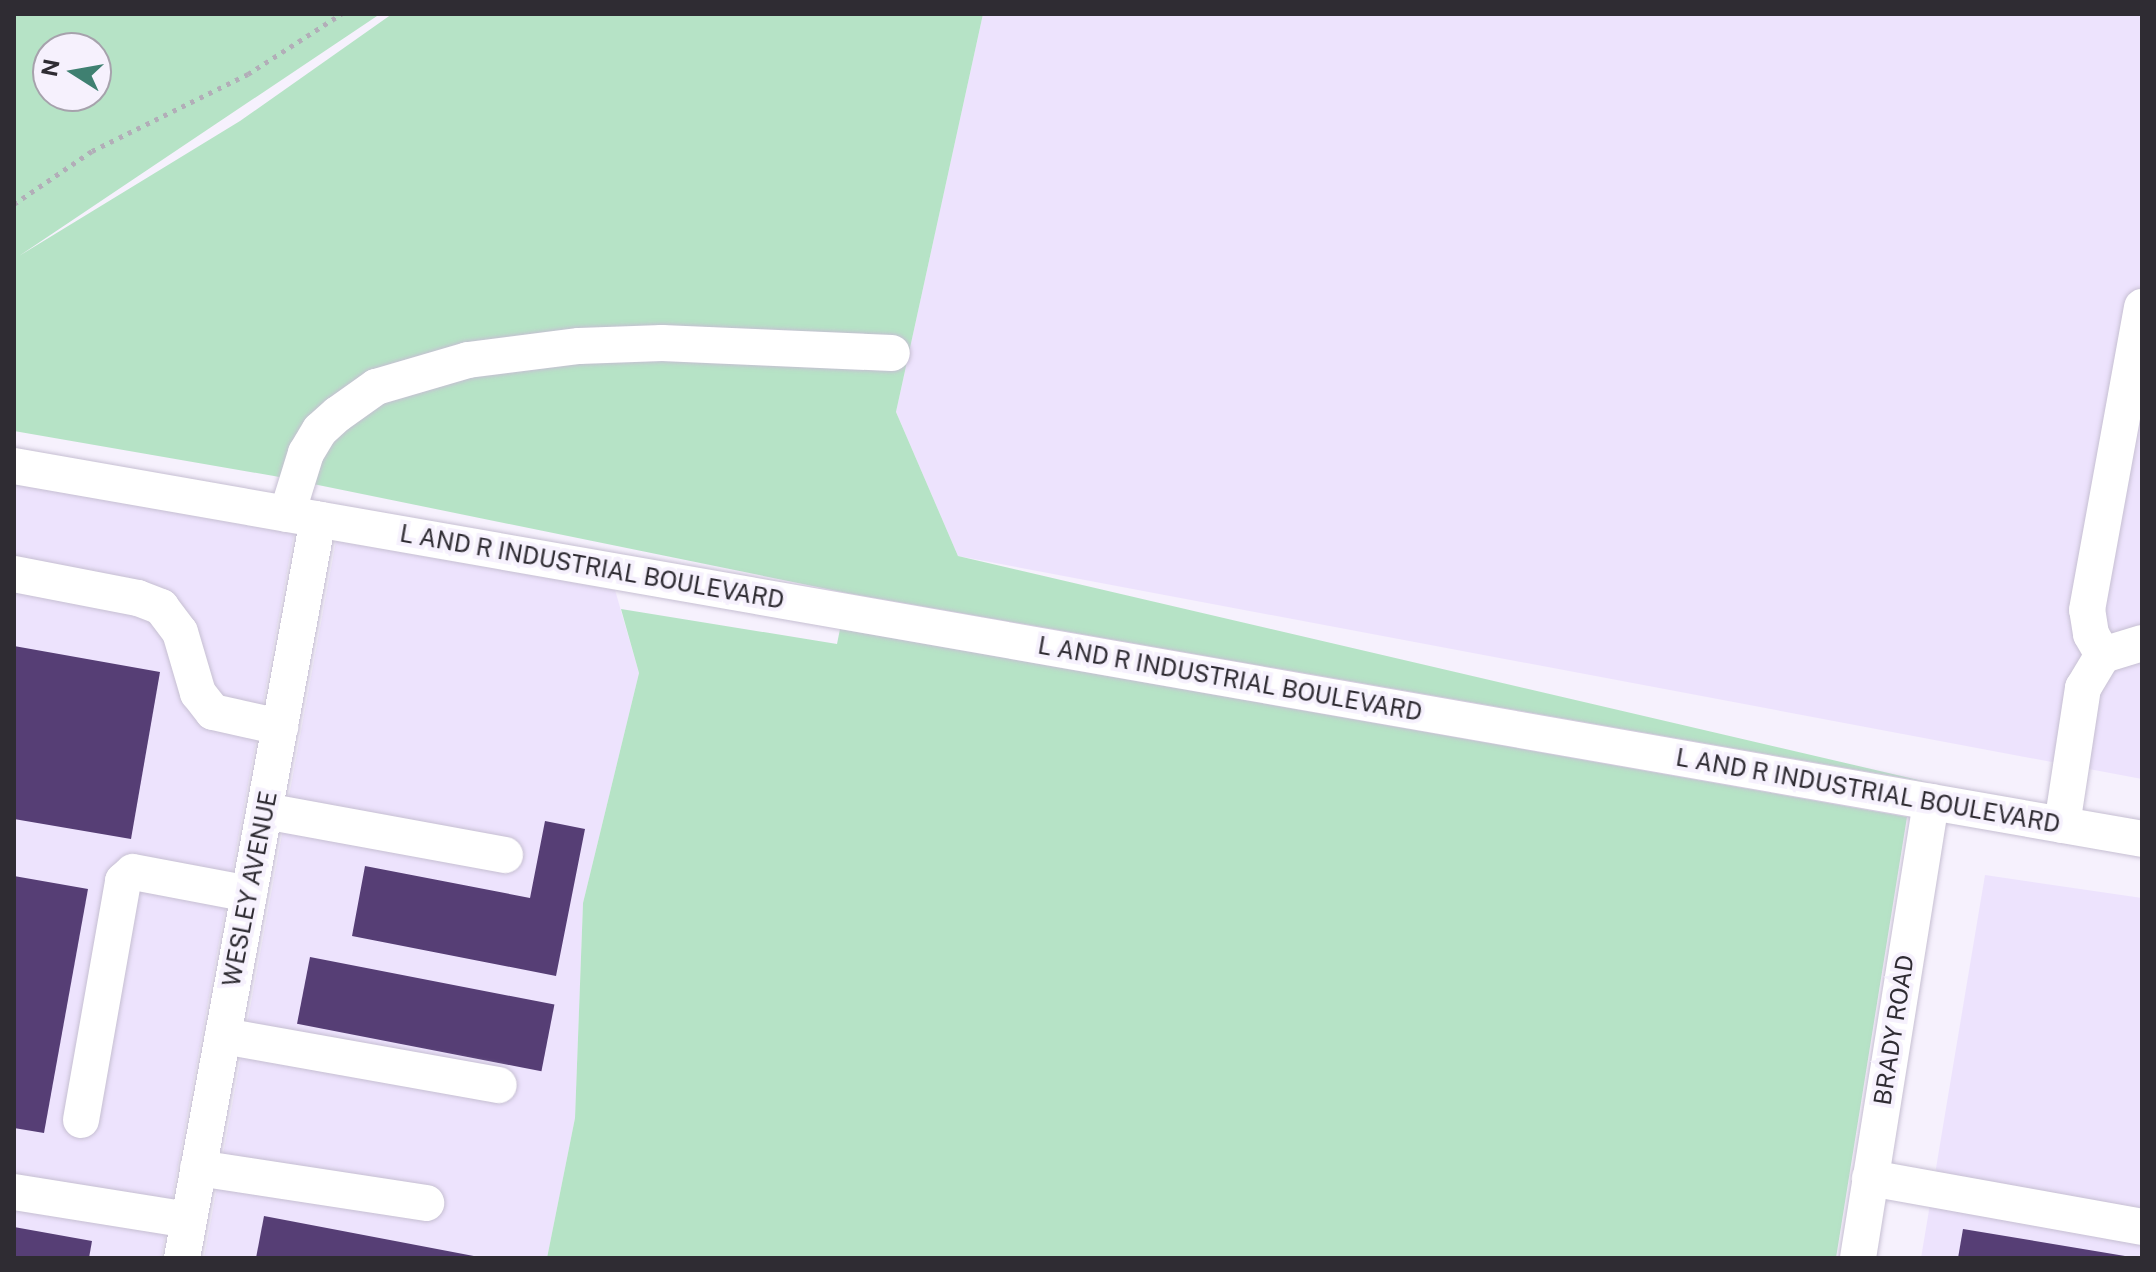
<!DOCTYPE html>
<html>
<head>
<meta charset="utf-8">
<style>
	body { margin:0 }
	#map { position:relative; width:2156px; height:1272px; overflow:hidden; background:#f6f1fd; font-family:"Public Sans",sans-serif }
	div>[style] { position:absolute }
	.built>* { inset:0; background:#ede3fd }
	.green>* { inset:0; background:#b6e3c6 }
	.building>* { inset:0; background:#563e75; transform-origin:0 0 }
	.path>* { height:5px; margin-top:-2.5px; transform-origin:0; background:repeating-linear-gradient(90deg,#b2aeb8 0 4px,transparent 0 10px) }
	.roads { filter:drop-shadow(0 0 2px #c6bfd2) drop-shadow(0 0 2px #c6bfd2) }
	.minor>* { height:36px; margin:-18px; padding:0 18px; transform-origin:18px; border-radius:18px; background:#fff }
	span { translate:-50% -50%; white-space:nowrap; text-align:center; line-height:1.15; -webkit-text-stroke:8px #f6f1fd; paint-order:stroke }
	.street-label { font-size:24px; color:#2f2c33 }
	.frame { position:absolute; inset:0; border:16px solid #2f2c33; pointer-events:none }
	.north { position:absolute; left:32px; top:32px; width:80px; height:80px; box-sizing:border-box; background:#f6f1fd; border:2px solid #a6a2ac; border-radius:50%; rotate:281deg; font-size:22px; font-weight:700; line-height:32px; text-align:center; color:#2f2c33 }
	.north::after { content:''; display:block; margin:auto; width:28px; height:36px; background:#3f8071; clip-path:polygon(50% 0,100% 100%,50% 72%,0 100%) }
</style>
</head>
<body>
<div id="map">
	<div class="built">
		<i style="clip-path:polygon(983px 14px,2142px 14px,2142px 779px,958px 556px,896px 412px)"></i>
		<i style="clip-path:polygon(14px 484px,294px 534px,161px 1258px,14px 1258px)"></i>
		<i style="clip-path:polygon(336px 541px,615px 590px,639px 673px,583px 903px,575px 1118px,547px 1258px,204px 1258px)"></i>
		<i style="clip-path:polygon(1985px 875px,2142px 898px,2142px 1258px,1921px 1258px)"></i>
	</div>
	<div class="green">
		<i style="clip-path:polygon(evenodd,14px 14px,380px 14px,19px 256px,240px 121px,392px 14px,983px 14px,896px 412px,958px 556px,1927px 782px,847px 593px,274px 476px,14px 431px,14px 14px,48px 48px,96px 48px,96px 96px,48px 96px,48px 48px)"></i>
		<i style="clip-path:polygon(621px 609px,837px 644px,840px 629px,1907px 817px,1836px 1258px,547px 1258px,575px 1118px,583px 903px,639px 673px)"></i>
	</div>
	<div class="building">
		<i style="clip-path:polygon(14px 646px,160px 672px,131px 839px,14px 819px)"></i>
		<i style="clip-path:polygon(545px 821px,585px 829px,556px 976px,352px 936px,365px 866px,530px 898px)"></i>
		<i style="clip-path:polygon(14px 876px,88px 889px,44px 1133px,14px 1128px)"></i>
		<i style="left:310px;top:957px;width:249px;height:68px;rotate:11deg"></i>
		<i style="clip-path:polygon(264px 1216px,479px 1257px,479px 1258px,256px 1258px)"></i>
		<i style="clip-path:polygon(14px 1227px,92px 1241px,89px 1258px,14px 1258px)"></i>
		<i style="clip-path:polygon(1963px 1229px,2125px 1256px,2124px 1258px,1958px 1258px)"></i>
	</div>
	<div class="path">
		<i style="left:14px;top:204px;width:94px;rotate:-34.2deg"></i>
		<i style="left:92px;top:151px;width:174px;rotate:-26.3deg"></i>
		<i style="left:248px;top:74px;width:111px;rotate:-32.8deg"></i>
	</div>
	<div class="roads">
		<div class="minor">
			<i style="left:14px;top:466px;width:2160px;rotate:9.94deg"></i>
			<i style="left:287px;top:514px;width:64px;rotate:-72.7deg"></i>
			<i style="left:306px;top:453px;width:27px;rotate:-59deg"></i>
			<i style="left:320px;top:430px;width:24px;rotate:-42deg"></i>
			<i style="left:338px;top:414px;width:47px;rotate:-35.4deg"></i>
			<i style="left:376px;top:387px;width:96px;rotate:-16.4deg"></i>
			<i style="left:468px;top:360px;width:112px;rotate:-7.2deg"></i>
			<i style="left:579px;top:346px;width:83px;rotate:-2.1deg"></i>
			<i style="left:662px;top:343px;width:230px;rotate:2.5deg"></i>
			<i style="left:14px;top:574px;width:126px;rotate:11deg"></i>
			<i style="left:138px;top:598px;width:25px;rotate:21deg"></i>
			<i style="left:161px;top:607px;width:31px;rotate:53deg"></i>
			<i style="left:180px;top:632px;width:64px;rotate:73.6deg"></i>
			<i style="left:198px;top:693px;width:24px;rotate:52deg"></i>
			<i style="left:213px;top:712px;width:69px;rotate:12.6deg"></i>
			<i style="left:2103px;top:655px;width:24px;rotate:-120deg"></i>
			<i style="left:2091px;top:634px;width:24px;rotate:-99deg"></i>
			<i style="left:2087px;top:610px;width:308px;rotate:-79.7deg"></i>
			<i style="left:265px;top:811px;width:244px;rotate:10.4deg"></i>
			<i style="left:2062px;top:825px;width:139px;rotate:-81.3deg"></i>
			<i style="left:2083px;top:688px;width:39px;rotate:-59deg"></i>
			<i style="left:2103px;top:655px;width:41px;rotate:-17.1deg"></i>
			<i style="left:223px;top:1036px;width:280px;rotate:10.1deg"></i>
			<i style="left:81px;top:1120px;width:243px;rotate:-80deg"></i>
			<i style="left:123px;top:881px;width:13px;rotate:-42deg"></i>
			<i style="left:133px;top:872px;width:118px;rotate:10.7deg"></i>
			<i style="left:198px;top:1168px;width:231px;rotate:8.7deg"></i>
			<i style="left:1870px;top:1178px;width:276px;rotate:10.2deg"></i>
			<i style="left:14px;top:1192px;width:177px;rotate:9.1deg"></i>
			<i style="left:182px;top:1258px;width:751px;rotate:-79.57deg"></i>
			<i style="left:1858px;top:1258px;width:462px;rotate:-80.9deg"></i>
		</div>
	</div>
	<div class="street-label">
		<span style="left:592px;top:567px;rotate:10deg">L AND R INDUSTRIAL BOULEVARD</span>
		<span style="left:1230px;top:679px;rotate:10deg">L AND R INDUSTRIAL BOULEVARD</span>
		<span style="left:1868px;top:791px;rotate:10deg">L AND R INDUSTRIAL BOULEVARD</span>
		<span style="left:250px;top:889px;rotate:-79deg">WESLEY AVENUE</span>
		<span style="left:1894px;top:1030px;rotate:-81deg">BRADY ROAD</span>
	</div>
	<div class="frame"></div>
	<div class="north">N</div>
</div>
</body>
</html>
